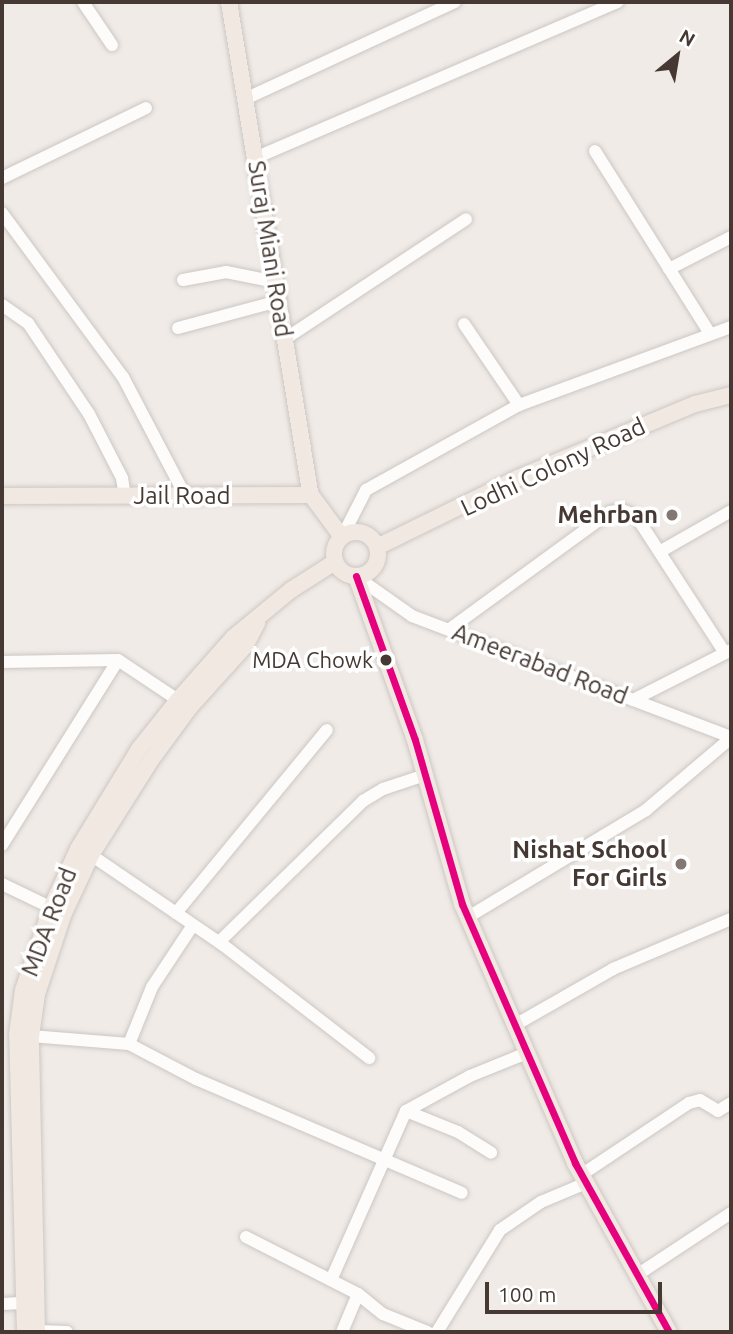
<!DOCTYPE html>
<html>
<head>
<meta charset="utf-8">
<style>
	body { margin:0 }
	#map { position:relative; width:733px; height:1334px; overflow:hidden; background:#f0ebe7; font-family:Ubuntu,sans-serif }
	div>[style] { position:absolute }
	.roads { filter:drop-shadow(0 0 2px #ccc7c3) drop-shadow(0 0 2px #ccc7c3) }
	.minor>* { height:12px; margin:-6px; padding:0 6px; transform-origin:6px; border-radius:6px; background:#fdfcfb }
	.major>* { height:16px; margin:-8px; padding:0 8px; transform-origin:8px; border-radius:8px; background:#f1e8e2 }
	.major>.ring { margin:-8px; padding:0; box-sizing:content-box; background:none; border:16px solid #f1e8e2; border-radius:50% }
	.bus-1>* { height:7px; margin:-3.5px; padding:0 3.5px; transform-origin:3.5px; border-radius:3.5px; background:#e5007d }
	.dots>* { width:19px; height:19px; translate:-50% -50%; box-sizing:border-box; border:4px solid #fff; border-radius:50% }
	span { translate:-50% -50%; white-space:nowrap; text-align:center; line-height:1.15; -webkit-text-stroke:7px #fff; paint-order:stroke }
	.bus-label { font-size:22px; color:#463933 }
	.right { translate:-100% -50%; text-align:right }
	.street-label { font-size:24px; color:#463933 }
	.poi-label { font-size:24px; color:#463933; font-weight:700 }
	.frame { position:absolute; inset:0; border:4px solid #463933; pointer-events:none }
	.north { position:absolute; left:642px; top:21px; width:70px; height:70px; -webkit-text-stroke:5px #fff; paint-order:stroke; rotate:30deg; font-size:19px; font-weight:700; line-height:28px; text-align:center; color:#463933 }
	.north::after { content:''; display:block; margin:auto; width:24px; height:32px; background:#463933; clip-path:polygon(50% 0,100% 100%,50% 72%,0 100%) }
	.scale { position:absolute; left:485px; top:1282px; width:177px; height:32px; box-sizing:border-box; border:4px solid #463933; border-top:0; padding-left:9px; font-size:21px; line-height:24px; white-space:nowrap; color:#463933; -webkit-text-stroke:5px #fff; paint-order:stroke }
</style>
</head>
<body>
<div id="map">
	<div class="roads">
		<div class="minor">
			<i style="left:83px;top:2px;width:52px;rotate:56deg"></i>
			<i style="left:245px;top:99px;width:231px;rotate:-24.8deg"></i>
			<i style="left:595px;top:151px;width:214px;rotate:57.8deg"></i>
			<i style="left:255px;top:158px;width:395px;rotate:-23.3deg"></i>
			<i style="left:2px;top:178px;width:160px;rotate:-25.9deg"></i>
			<i style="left:2px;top:213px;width:204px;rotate:53.6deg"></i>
			<i style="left:123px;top:377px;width:133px;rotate:62.3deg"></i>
			<i style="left:669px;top:269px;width:70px;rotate:-27.3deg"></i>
			<i style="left:183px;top:280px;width:44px;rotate:-10.5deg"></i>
			<i style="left:226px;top:272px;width:51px;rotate:11.3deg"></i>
			<i style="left:2px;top:305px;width:32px;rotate:35deg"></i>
			<i style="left:28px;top:323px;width:110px;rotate:56.2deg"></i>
			<i style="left:89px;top:414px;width:72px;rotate:62.7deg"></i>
			<i style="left:122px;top:478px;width:18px;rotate:81deg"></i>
			<i style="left:464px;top:324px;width:98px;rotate:55.8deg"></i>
			<i style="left:178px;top:328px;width:105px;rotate:-15deg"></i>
			<i style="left:285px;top:339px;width:217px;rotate:-33.5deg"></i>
			<i style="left:342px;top:537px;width:53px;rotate:-62.9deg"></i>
			<i style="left:366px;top:490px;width:175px;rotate:-29.1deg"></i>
			<i style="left:519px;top:405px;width:226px;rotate:-20.2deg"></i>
			<i style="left:661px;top:551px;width:81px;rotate:-29.7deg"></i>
			<i style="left:357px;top:577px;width:67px;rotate:35.3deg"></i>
			<i style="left:412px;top:616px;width:341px;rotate:20.8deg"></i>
			<i style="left:451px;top:628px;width:197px;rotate:-36.1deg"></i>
			<i style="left:610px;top:512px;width:12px;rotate:-9deg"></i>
			<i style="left:622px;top:510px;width:15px;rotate:23deg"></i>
			<i style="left:636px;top:516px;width:163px;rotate:57deg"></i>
			<i style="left:2px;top:662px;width:116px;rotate:-1deg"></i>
			<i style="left:118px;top:660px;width:72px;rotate:33.7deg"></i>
			<i style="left:633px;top:700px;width:110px;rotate:-27deg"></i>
			<i style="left:2px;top:845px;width:218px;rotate:-57.9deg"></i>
			<i style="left:91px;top:855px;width:160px;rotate:34.3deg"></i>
			<i style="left:223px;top:945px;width:185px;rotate:37.7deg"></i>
			<i style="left:2px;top:884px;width:62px;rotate:25.7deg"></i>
			<i style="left:176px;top:913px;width:237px;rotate:-50.5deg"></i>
			<i style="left:468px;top:917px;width:208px;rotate:-31deg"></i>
			<i style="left:646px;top:810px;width:111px;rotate:-40.3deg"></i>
			<i style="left:219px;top:942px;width:202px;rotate:-44.4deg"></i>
			<i style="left:363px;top:801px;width:23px;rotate:-31deg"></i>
			<i style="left:383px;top:789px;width:44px;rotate:-18.4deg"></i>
			<i style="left:515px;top:1025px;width:113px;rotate:-29.7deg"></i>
			<i style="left:613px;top:969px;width:128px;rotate:-23deg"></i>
			<i style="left:31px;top:1036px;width:98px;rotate:4.7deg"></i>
			<i style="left:129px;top:1044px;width:76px;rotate:27.6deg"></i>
			<i style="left:196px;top:1079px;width:289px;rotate:23.2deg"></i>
			<i style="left:129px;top:1044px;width:61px;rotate:-68deg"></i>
			<i style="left:152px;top:987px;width:74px;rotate:-56.5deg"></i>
			<i style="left:406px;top:1111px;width:56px;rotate:22deg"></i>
			<i style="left:458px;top:1132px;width:39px;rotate:32deg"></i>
			<i style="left:581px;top:1175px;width:130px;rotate:-33.7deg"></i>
			<i style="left:689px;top:1103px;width:11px;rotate:-15deg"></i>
			<i style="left:700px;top:1100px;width:21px;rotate:31deg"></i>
			<i style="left:718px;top:1111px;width:15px;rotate:-32deg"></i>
			<i style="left:246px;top:1237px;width:126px;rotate:27deg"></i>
			<i style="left:358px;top:1294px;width:32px;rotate:39deg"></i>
			<i style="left:383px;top:1314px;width:48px;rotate:22.2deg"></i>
			<i style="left:637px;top:1275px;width:113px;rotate:-33.4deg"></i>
			<i style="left:331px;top:1280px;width:185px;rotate:-66.1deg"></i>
			<i style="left:406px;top:1111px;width:73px;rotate:-28.7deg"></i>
			<i style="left:470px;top:1076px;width:61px;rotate:-22deg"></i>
			<i style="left:2px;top:1304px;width:19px;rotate:-3deg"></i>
			<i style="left:37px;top:1331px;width:30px;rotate:2deg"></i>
			<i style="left:342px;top:1332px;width:41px;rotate:-67.2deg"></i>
			<i style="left:437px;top:1332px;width:120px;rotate:-58.3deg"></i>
			<i style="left:500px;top:1230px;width:50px;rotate:-34.3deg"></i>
			<i style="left:541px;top:1202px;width:49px;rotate:-22.9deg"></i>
		</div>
		<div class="major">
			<i style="left:229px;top:2px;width:500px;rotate:80.6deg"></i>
			<i style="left:2px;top:496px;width:309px;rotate:-0.2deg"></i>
			<i style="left:311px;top:495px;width:52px;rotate:53.6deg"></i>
			<i class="ring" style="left:334px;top:532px;width:28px;height:28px"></i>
			<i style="left:377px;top:547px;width:157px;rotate:-26.1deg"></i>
			<i style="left:518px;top:478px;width:192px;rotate:-22.7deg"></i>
			<i style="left:695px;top:404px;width:37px;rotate:-14deg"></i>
			<i style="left:356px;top:576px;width:174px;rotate:70.2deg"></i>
			<i style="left:415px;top:740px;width:171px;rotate:74deg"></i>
			<i style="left:462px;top:904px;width:283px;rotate:66.4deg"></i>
			<i style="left:575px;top:1163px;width:193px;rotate:60.9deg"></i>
			<i style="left:25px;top:1332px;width:297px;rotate:-91.5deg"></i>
			<i style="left:17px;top:1035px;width:45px;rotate:-82.4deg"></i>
			<i style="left:23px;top:990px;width:87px;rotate:-71.1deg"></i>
			<i style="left:51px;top:908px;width:65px;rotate:-65.4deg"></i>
			<i style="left:78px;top:849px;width:117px;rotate:-58.6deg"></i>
			<i style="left:139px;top:749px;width:63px;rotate:-51.5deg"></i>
			<i style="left:178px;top:700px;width:84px;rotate:-48.4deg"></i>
			<i style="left:234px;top:637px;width:74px;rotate:-39.5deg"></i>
			<i style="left:291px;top:590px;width:52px;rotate:-32.5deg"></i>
			<i style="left:37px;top:1332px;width:296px;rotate:-91.2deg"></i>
			<i style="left:31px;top:1036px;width:42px;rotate:-81.9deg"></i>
			<i style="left:37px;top:994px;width:85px;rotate:-71.6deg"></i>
			<i style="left:64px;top:913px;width:64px;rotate:-65deg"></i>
			<i style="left:91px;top:855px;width:112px;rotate:-57.7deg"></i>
			<i style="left:151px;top:760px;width:66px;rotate:-53.7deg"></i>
			<i style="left:190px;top:707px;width:82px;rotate:-48deg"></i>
			<i style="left:245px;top:646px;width:26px;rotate:-62deg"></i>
		</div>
	</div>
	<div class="bus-1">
		<i style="left:356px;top:576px;width:174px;rotate:70.2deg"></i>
		<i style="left:415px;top:740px;width:171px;rotate:74deg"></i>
		<i style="left:462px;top:904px;width:283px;rotate:66.4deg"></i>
		<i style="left:575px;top:1163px;width:193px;rotate:60.9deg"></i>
	</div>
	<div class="dots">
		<i style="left:672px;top:515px;background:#827772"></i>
		<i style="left:386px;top:660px;background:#463933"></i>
		<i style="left:681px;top:864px;background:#827772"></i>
	</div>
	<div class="bus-label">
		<span class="right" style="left:373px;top:660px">MDA Chowk</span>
	</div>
	<div class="street-label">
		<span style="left:270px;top:249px;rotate:81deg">Suraj Miani Road</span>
		<span style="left:553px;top:467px;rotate:-25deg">Lodhi Colony Road</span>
		<span style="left:182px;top:496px">Jail Road</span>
		<span style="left:540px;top:664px;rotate:21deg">Ameerabad Road</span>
		<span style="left:49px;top:922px;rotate:-69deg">MDA Road</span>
	</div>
	<div class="poi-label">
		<span class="right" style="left:658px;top:515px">Mehrban</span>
		<span class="right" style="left:667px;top:864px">Nishat School<br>For Girls</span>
	</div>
	<div class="frame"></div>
	<div class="north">N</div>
	<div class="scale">100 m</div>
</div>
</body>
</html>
